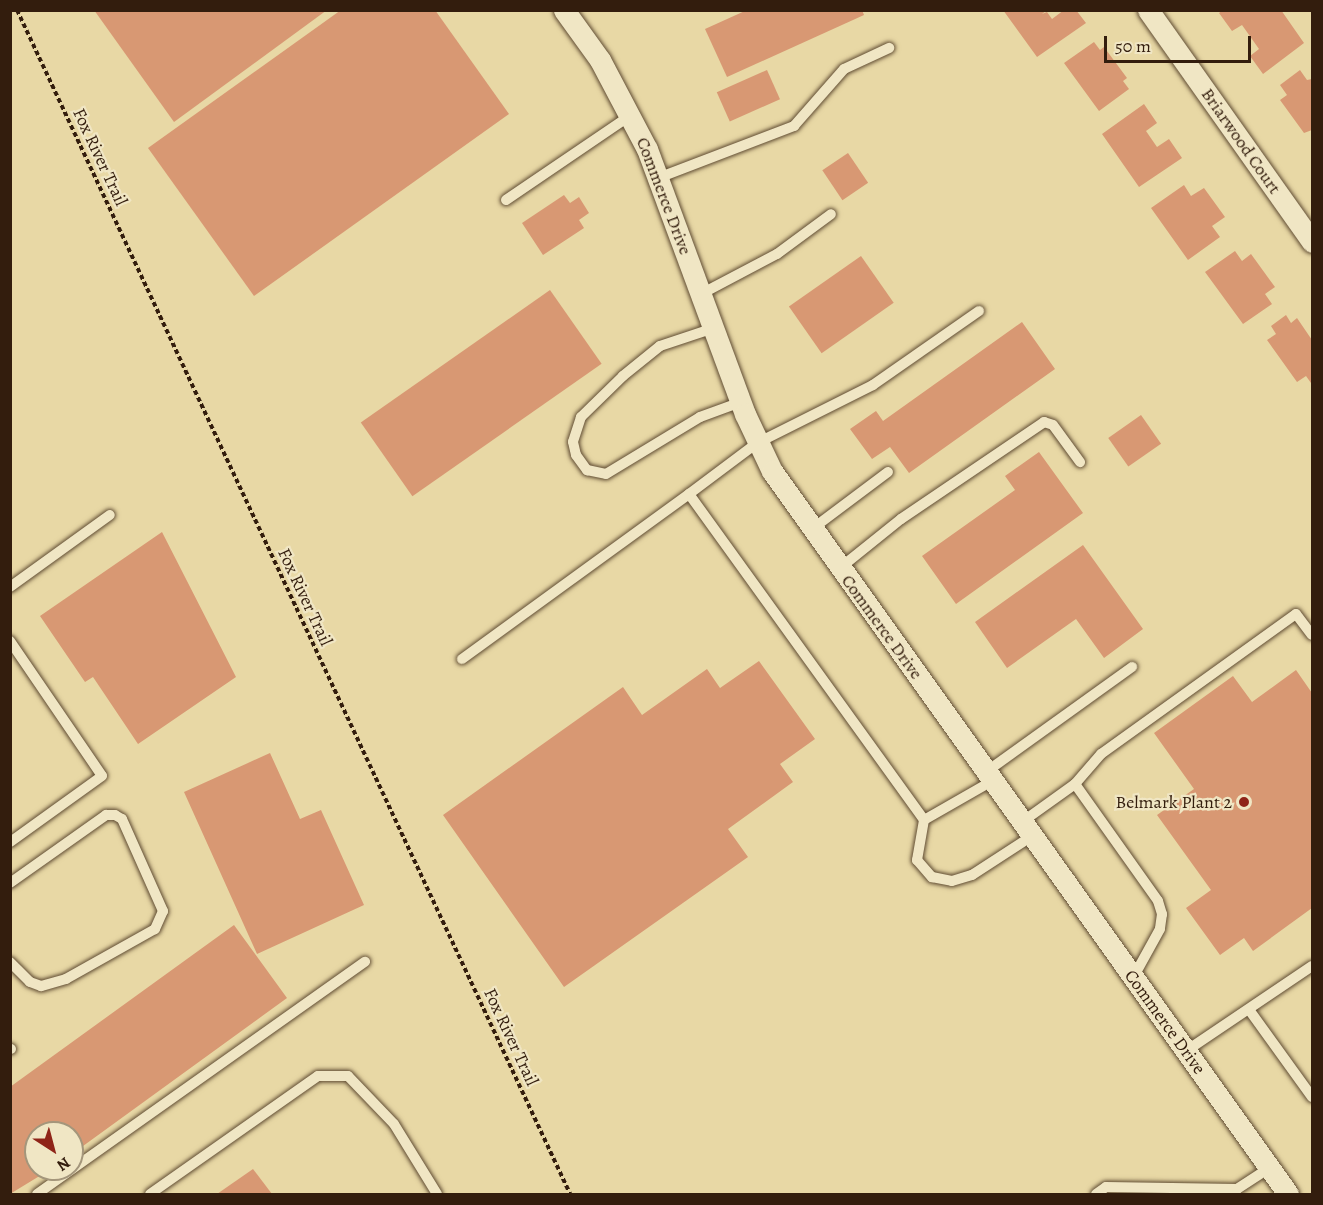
<!DOCTYPE html>
<html>
<head>
<meta charset="utf-8">
<style>
	body { margin:0 }
	#map { position:relative; width:1323px; height:1205px; overflow:hidden; background:#e8d8a5; font-family:Alegreya,serif }
	div>[style] { position:absolute }
	.building>* { inset:0; background:#d89873; transform-origin:0 0 }
	.path>* { height:4px; margin-top:-2px; transform-origin:0; background:repeating-linear-gradient(90deg,#331d0d 0 4.5px,transparent 0 7.5px) }
	.roads { filter:drop-shadow(0 0 2px #604c33) drop-shadow(0 0 2px #604c33) }
	.lane>* { height:10px; margin:-5px; padding:0 5px; transform-origin:5px; border-radius:5px; background:#f0e6c4 }
	.street>* { height:21px; margin:-10.5px; padding:0 10.5px; transform-origin:10.5px; border-radius:10.5px; background:#f0e6c4 }
	.dots>* { width:16px; height:16px; translate:-50% -50%; box-sizing:border-box; border:3px solid #f0e6c4; border-radius:50% }
	span { translate:-50% -50%; white-space:nowrap; text-align:center; line-height:1.15; -webkit-text-stroke:4.5px #f0e6c4; paint-order:stroke }
	.street-label { font-size:18px; color:#331d0d }
	.poi-label { font-size:18px; color:#331d0d }
	.right { translate:-100% -50%; text-align:right }
	.frame { position:absolute; inset:0; border:12px solid #331d0d; pointer-events:none }
	.north { position:absolute; left:24px; top:1121px; width:60px; height:60px; box-sizing:border-box; background:#f0e6c4; border:2px solid #a4967b; border-radius:50%; rotate:144deg; font-size:16px; font-weight:700; line-height:24px; text-align:center; color:#331d0d }
	.north::after { content:''; display:block; margin:auto; width:21px; height:27px; background:#8f2418; clip-path:polygon(50% 0,100% 100%,50% 72%,0 100%) }
	.scale { position:absolute; left:1104px; top:36px; width:147px; height:27px; box-sizing:border-box; border:3px solid #331d0d; border-top:0; padding-left:8px; font-size:18px; line-height:21px; white-space:nowrap; color:#331d0d; -webkit-text-stroke:4px #f0e6c4; paint-order:stroke }
</style>
</head>
<body>
<div id="map">
	<div class="building">
		<i style="clip-path:polygon(94px 10px,327px 10px,174px 122px)"></i>
		<i style="clip-path:polygon(341px 10px,435px 10px,509px 114px,254px 296px,148px 148px)"></i>
		<i style="clip-path:polygon(747px 10px,862px 10px,864px 15px,727px 77px,705px 29px)"></i>
		<i style="clip-path:polygon(1003px 10px,1047px 10px,1042px 14px,1047px 12px,1052px 19px,1064px 10px,1076px 10px,1086px 23px,1037px 57px)"></i>
		<i style="clip-path:polygon(1223px 10px,1281px 10px,1304px 43px,1263px 74px,1250px 56px,1259px 49px,1242px 25px,1232px 31px,1219px 13px)"></i>
		<i style="clip-path:polygon(1094px 42px,1100px 50px,1104px 47px,1127px 78px,1123px 81px,1129px 89px,1099px 111px,1064px 63px)"></i>
		<i style="left:767px;top:70px;width:32px;height:55px;rotate:66deg"></i>
		<i style="clip-path:polygon(1300px 70px,1307px 80px,1312px 79px,1312px 130px,1304px 133px,1280px 100px,1287px 95px,1280px 85px)"></i>
		<i style="clip-path:polygon(1144px 104px,1157px 123px,1146px 131px,1157px 147px,1169px 139px,1182px 158px,1139px 187px,1102px 134px)"></i>
		<i style="left:848px;top:153px;width:36px;height:31px;rotate:56deg"></i>
		<i style="clip-path:polygon(1184px 185px,1191px 196px,1204px 188px,1225px 217px,1212px 226px,1220px 237px,1188px 260px,1151px 208px)"></i>
		<i style="clip-path:polygon(564px 195px,570px 203px,579px 197px,589px 213px,579px 220px,584px 228px,543px 255px,522px 223px)"></i>
		<i style="clip-path:polygon(1235px 251px,1242px 261px,1251px 254px,1275px 287px,1265px 294px,1272px 304px,1243px 324px,1205px 272px)"></i>
		<i style="left:861px;top:256px;width:57px;height:88px;rotate:55deg"></i>
		<i style="left:550px;top:290px;width:90px;height:231px;rotate:55deg"></i>
		<i style="clip-path:polygon(1286px 315px,1291px 323px,1297px 318px,1312px 340px,1311px 383px,1306px 376px,1297px 382px,1267px 340px,1276px 334px,1271px 326px)"></i>
		<i style="clip-path:polygon(1022px 322px,1055px 369px,909px 473px,890px 447px,872px 459px,850px 429px,876px 411px,883px 421px)"></i>
		<i style="left:1141px;top:415px;width:35px;height:40px;rotate:55deg"></i>
		<i style="clip-path:polygon(1039px 452px,1083px 513px,956px 604px,922px 556px,1015px 490px,1005px 476px)"></i>
		<i style="clip-path:polygon(162px 532px,236px 677px,138px 744px,93px 677px,85px 682px,40px 616px)"></i>
		<i style="clip-path:polygon(1083px 545px,1143px 629px,1104px 658px,1076px 619px,1007px 668px,975px 622px)"></i>
		<i style="clip-path:polygon(759px 661px,815px 739px,780px 764px,793px 782px,728px 829px,748px 857px,564px 987px,443px 815px,623px 687px,642px 715px,707px 669px,720px 688px)"></i>
		<i style="clip-path:polygon(1296px 670px,1312px 693px,1312px 908px,1253px 951px,1244px 938px,1220px 955px,1186px 908px,1211px 890px,1157px 815px,1194px 789px,1154px 733px,1233px 676px,1252px 702px)"></i>
		<i style="clip-path:polygon(270px 753px,300px 819px,321px 810px,364px 905px,257px 954px,184px 792px)"></i>
		<i style="clip-path:polygon(234px 925px,287px 998px,72px 1154px,72px 1133px,36px 1133px,36px 1169px,51px 1169px,10px 1194px,10px 1087px)"></i>
		<i style="clip-path:polygon(253px 1169px,272px 1194px,217px 1194px)"></i>
	</div>
	<div class="path">
		<i style="left:17px;top:10px;width:1307px;rotate:64.96deg"></i>
	</div>
	<div class="roads">
		<div class="lane">
			<i style="left:658px;top:178px;width:146px;rotate:-20.9deg"></i>
			<i style="left:794px;top:126px;width:76px;rotate:-48.7deg"></i>
			<i style="left:844px;top:69px;width:50px;rotate:-25deg"></i>
			<i style="left:506px;top:200px;width:151px;rotate:-34.2deg"></i>
			<i style="left:701px;top:294px;width:86px;rotate:-27.8deg"></i>
			<i style="left:777px;top:254px;width:67px;rotate:-36.5deg"></i>
			<i style="left:979px;top:311px;width:129px;rotate:145.1deg"></i>
			<i style="left:873px;top:385px;width:130px;rotate:153.4deg"></i>
			<i style="left:757px;top:443px;width:85px;rotate:143.1deg"></i>
			<i style="left:689px;top:494px;width:402px;rotate:54.2deg"></i>
			<i style="left:924px;top:820px;width:78px;rotate:-29.8deg"></i>
			<i style="left:714px;top:328px;width:57px;rotate:161.6deg"></i>
			<i style="left:660px;top:346px;width:48px;rotate:141deg"></i>
			<i style="left:623px;top:376px;width:59px;rotate:135.7deg"></i>
			<i style="left:581px;top:417px;width:26px;rotate:108deg"></i>
			<i style="left:573px;top:442px;width:13px;rotate:77deg"></i>
			<i style="left:576px;top:455px;width:19px;rotate:54deg"></i>
			<i style="left:587px;top:470px;width:19px;rotate:12deg"></i>
			<i style="left:606px;top:474px;width:110px;rotate:-31.2deg"></i>
			<i style="left:700px;top:417px;width:44px;rotate:-20.1deg"></i>
			<i style="left:812px;top:529px;width:95px;rotate:-36.9deg"></i>
			<i style="left:840px;top:568px;width:78px;rotate:-38.8deg"></i>
			<i style="left:901px;top:519px;width:173px;rotate:-34.1deg"></i>
			<i style="left:1044px;top:422px;width:9px;rotate:18deg"></i>
			<i style="left:1053px;top:425px;width:46px;rotate:53.9deg"></i>
			<i style="left:10px;top:587px;width:123px;rotate:-35.8deg"></i>
			<i style="left:10px;top:641px;width:163px;rotate:55.7deg"></i>
			<i style="left:102px;top:776px;width:113px;rotate:144.3deg"></i>
			<i style="left:462px;top:659px;width:281px;rotate:-36deg"></i>
			<i style="left:986px;top:772px;width:180px;rotate:-35.7deg"></i>
			<i style="left:1075px;top:784px;width:143px;rotate:54.6deg"></i>
			<i style="left:1158px;top:901px;width:14px;rotate:73deg"></i>
			<i style="left:1162px;top:914px;width:15px;rotate:98deg"></i>
			<i style="left:1160px;top:929px;width:56px;rotate:118.9deg"></i>
			<i style="left:924px;top:820px;width:41px;rotate:99.9deg"></i>
			<i style="left:917px;top:860px;width:23px;rotate:49deg"></i>
			<i style="left:932px;top:877px;width:20px;rotate:11deg"></i>
			<i style="left:952px;top:881px;width:21px;rotate:-17deg"></i>
			<i style="left:972px;top:875px;width:72px;rotate:-33deg"></i>
			<i style="left:1022px;top:822px;width:65px;rotate:-35.6deg"></i>
			<i style="left:1075px;top:784px;width:40px;rotate:-49deg"></i>
			<i style="left:1101px;top:754px;width:240px;rotate:-35.7deg"></i>
			<i style="left:1296px;top:614px;width:26px;rotate:53deg"></i>
			<i style="left:10px;top:883px;width:118px;rotate:-35.3deg"></i>
			<i style="left:106px;top:815px;width:9px"></i>
			<i style="left:115px;top:815px;width:8px;rotate:30deg"></i>
			<i style="left:122px;top:819px;width:101px;rotate:66deg"></i>
			<i style="left:163px;top:911px;width:20px;rotate:114deg"></i>
			<i style="left:155px;top:929px;width:102px;rotate:150.7deg"></i>
			<i style="left:66px;top:979px;width:26px;rotate:164deg"></i>
			<i style="left:41px;top:986px;width:12px;rotate:-160deg"></i>
			<i style="left:30px;top:982px;width:28px;rotate:-135deg"></i>
			<i style="left:1250px;top:1011px;width:106px;rotate:54.2deg"></i>
			<i style="left:10px;top:1049px;width:1px"></i>
			<i style="left:1186px;top:1051px;width:152px;rotate:-34deg"></i>
			<i style="left:37px;top:1194px;width:402px;rotate:-35.3deg"></i>
			<i style="left:150px;top:1194px;width:205px;rotate:-35.1deg"></i>
			<i style="left:318px;top:1076px;width:30px"></i>
			<i style="left:348px;top:1076px;width:66px;rotate:46.2deg"></i>
			<i style="left:394px;top:1124px;width:82px;rotate:58.4deg"></i>
			<i style="left:1096px;top:1194px;width:12px;rotate:-35deg"></i>
			<i style="left:1106px;top:1187px;width:131px;rotate:0.9deg"></i>
			<i style="left:1237px;top:1189px;width:38px;rotate:-33deg"></i>
		</div>
		<div class="street">
			<i style="left:564px;top:10px;width:62px;rotate:54.2deg"></i>
			<i style="left:600px;top:60px;width:101px;rotate:62.2deg"></i>
			<i style="left:647px;top:149px;width:283px;rotate:69.7deg"></i>
			<i style="left:745px;top:414px;width:63px;rotate:64.7deg"></i>
			<i style="left:772px;top:471px;width:888px;rotate:54.48deg"></i>
			<i style="left:1148px;top:10px;width:284px;rotate:54.7deg"></i>
		</div>
	</div>
	<div class="dots">
		<i style="left:1244px;top:802px;background:#8f2418"></i>
	</div>
	<div class="street-label">
		<span style="left:1241px;top:141px;rotate:55deg">Briarwood Court</span>
		<span style="left:100px;top:157px;rotate:65deg">Fox River Trail</span>
		<span style="left:664px;top:196px;rotate:69deg">Commerce Drive</span>
		<span style="left:305px;top:597px;rotate:65deg">Fox River Trail</span>
		<span style="left:882px;top:627px;rotate:54deg">Commerce Drive</span>
		<span style="left:1165px;top:1022px;rotate:54deg">Commerce Drive</span>
		<span style="left:511px;top:1037px;rotate:65deg">Fox River Trail</span>
	</div>
	<div class="poi-label">
		<span class="right" style="left:1232px;top:802px">Belmark Plant 2</span>
	</div>
	<div class="frame"></div>
	<div class="north">N</div>
	<div class="scale">50 m</div>
</div>
</body>
</html>
